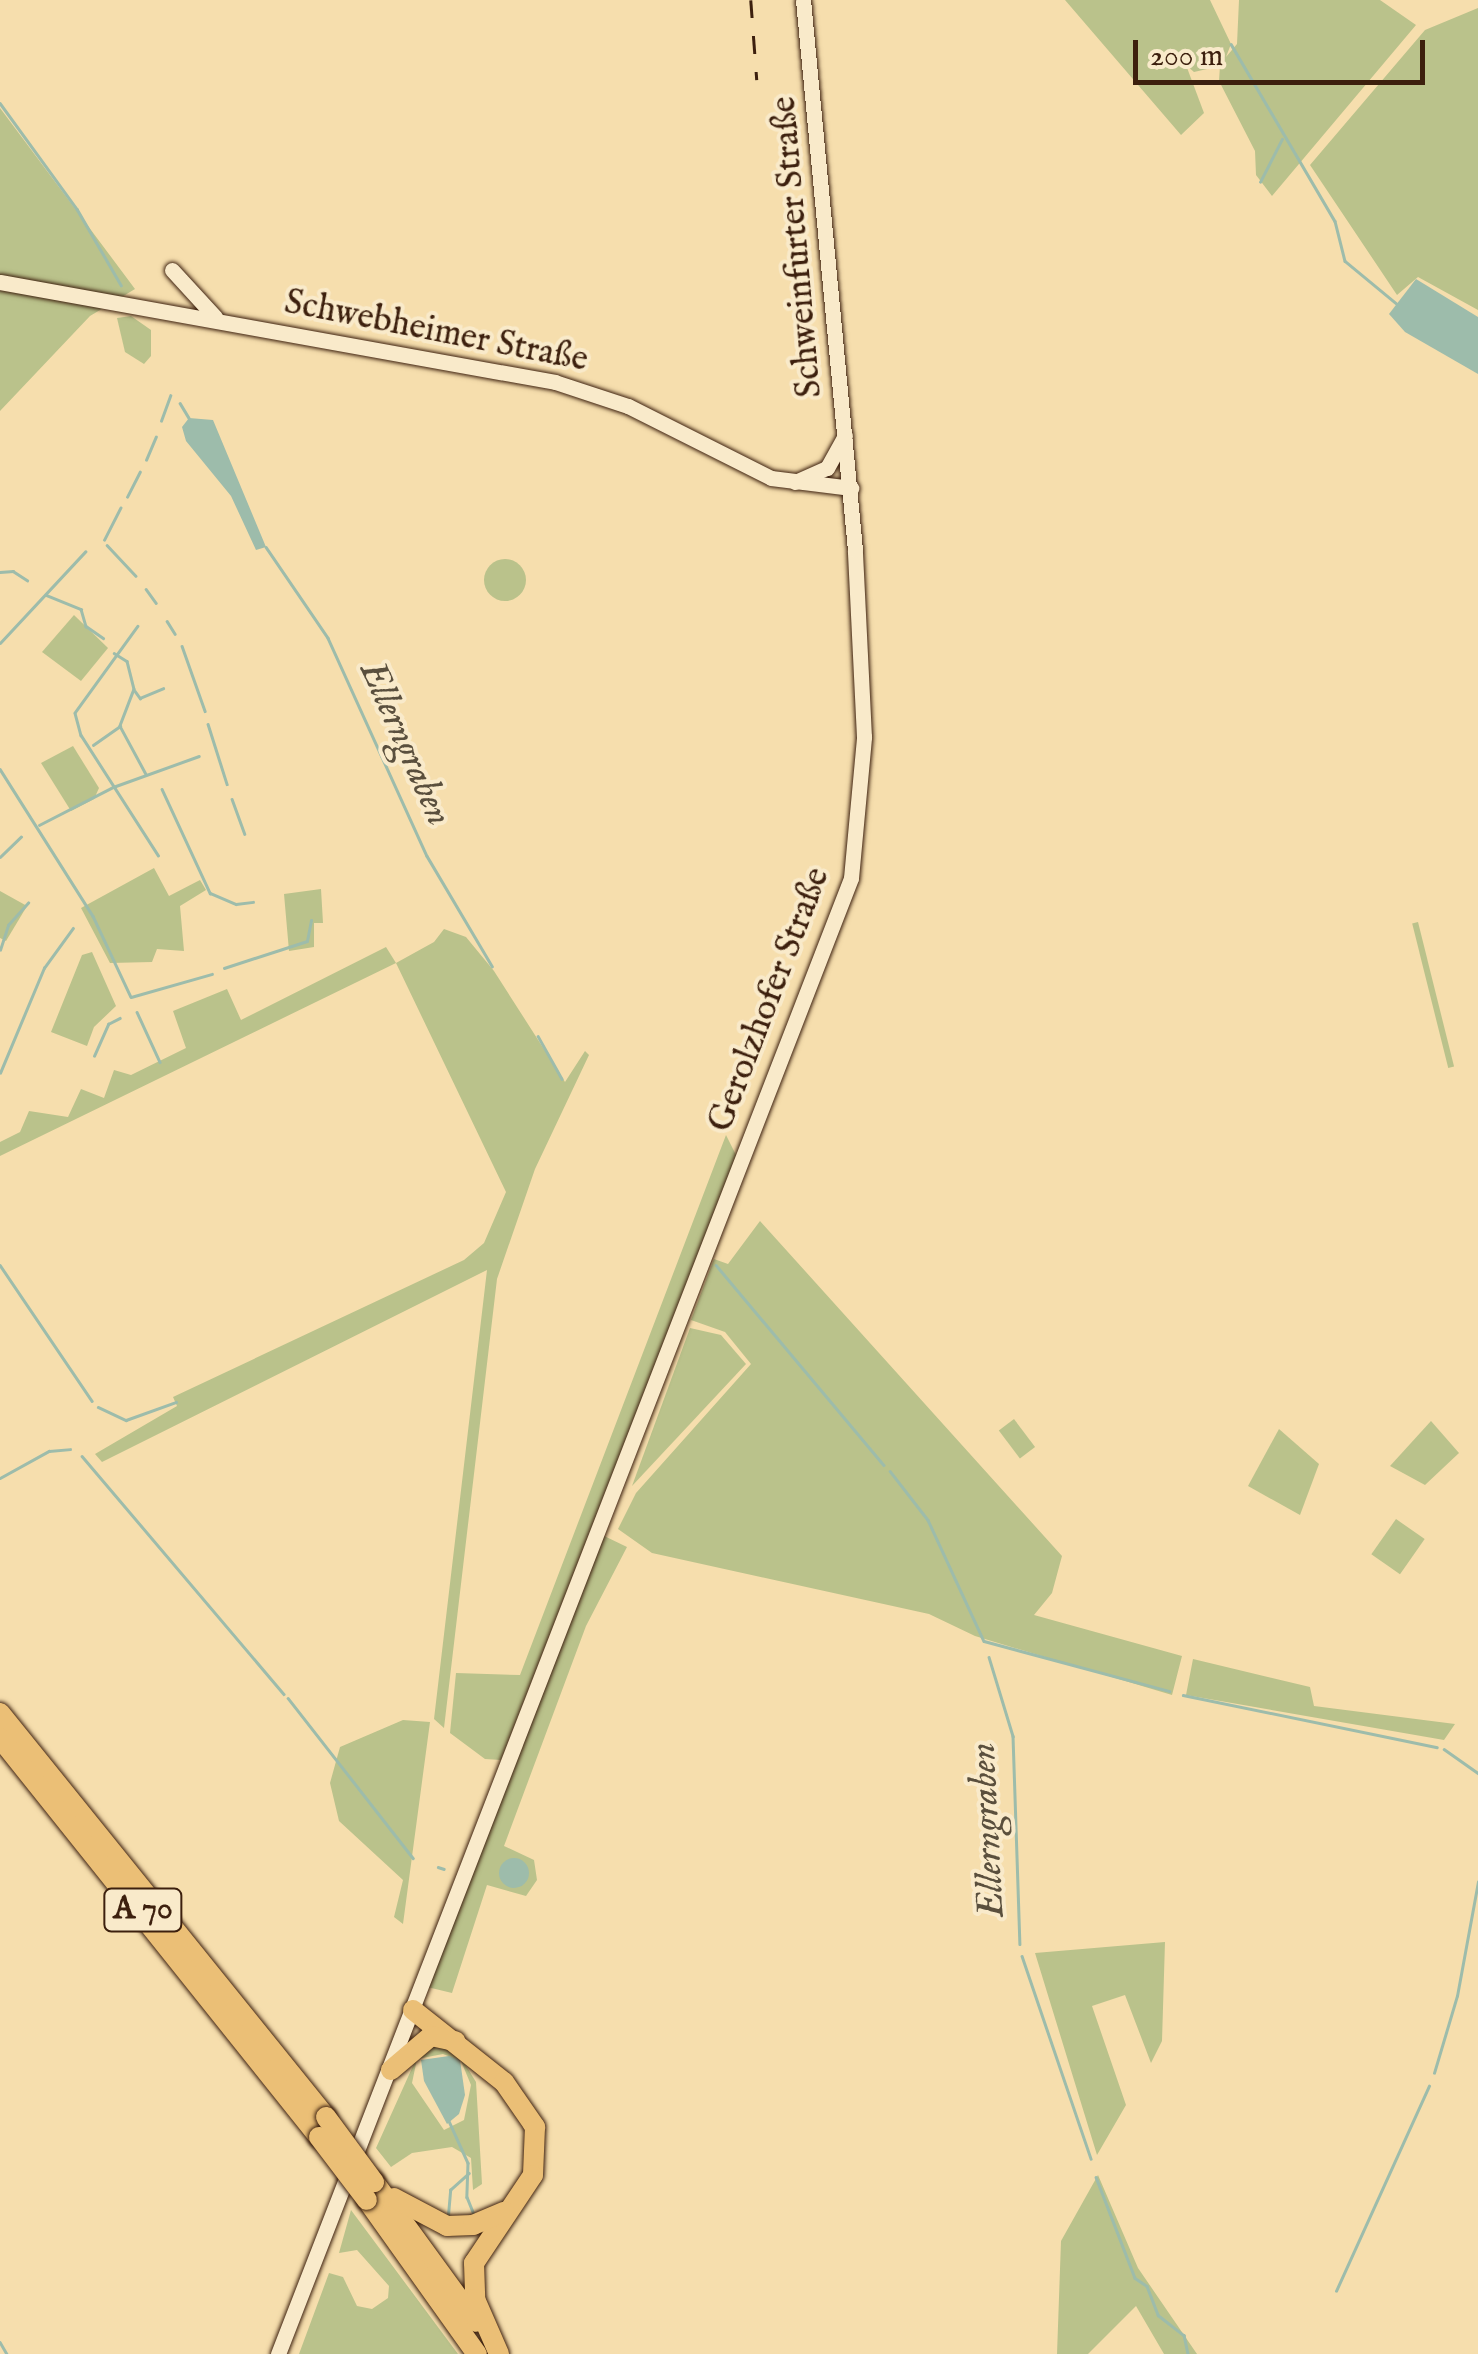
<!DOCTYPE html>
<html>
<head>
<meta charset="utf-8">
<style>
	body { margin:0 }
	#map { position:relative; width:1478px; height:2354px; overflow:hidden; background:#f6dead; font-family:"IM FELL English",serif }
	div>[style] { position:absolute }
	.green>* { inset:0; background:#bac28b; transform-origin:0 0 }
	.round { border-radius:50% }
	.water>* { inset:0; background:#9dbcab }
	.stream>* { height:2.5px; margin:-1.25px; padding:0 1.25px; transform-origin:1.25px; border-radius:1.25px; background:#9dbcab }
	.roads { filter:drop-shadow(0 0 2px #3d200e) drop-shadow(0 0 2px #3d200e) }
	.secondary>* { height:15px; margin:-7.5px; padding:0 7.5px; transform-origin:7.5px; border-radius:7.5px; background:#f9eaca }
	.highway>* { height:20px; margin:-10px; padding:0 10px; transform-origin:10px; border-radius:10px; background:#ebbf76 }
	.rail>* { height:2.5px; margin-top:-1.25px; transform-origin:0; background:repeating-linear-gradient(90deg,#3d200e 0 18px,transparent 0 36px) }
	.bridges { filter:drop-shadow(0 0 2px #3d200e) drop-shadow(0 0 2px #3d200e) }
	.highway-bridge>* { height:20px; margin:-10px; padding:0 10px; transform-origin:10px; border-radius:10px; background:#ebbf76 }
	span { translate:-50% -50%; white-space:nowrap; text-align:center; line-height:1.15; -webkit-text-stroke:8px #f9eaca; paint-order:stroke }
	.shield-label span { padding:2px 8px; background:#f9eaca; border:2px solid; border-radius:8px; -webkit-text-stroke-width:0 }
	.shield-label { font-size:32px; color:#3d200e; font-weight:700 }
	.street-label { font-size:35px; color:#3d200e }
	.water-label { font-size:38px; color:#5a4f3d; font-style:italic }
	.scale { position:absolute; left:1133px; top:40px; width:292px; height:45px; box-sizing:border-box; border:5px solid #3d200e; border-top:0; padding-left:12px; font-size:30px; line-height:35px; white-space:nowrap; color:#3d200e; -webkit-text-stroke:8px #f9eaca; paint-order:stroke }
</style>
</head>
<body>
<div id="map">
	<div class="green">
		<i style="clip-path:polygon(1065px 0,1210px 0,1231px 44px,1226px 57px,1237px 44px,1239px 0,1380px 0,1416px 25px,1272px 196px,1256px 175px,1255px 151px,1219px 81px,1220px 66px,1194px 72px,1186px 65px,1204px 113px,1181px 135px)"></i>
		<i style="clip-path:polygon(1478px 8px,1478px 310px,1418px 277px,1397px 295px,1310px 165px,1425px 30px)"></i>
		<i style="clip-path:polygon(0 108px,135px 289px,90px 316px,0 411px)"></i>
		<i style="clip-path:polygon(131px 316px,151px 330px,151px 356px,144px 364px,125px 352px,117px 318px)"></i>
		<i class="round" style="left:484px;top:559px;width:42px;height:42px"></i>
		<i style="clip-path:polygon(74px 615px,108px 648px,81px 681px,42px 652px)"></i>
		<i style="clip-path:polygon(73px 746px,99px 788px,94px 799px,71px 811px,41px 763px)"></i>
		<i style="clip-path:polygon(154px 868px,169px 896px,200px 880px,206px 890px,180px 906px,184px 951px,157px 949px,152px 962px,110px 963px,81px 908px)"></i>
		<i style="clip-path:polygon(321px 889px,323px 923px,314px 923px,314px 947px,289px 951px,284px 894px)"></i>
		<i style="clip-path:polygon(0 891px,27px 906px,6px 941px,0 938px)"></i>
		<i style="left:1418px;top:922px;width:149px;height:6px;rotate:76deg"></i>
		<i style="clip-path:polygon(444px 929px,466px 937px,494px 971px,565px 1082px,585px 1051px,589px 1055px,535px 1169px,497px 1279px,444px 1728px,434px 1719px,487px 1270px,102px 1462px,95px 1454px,177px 1406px,173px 1397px,464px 1260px,484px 1243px,506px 1192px,396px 963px,0 1156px,0 1142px,20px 1132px,29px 1111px,68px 1117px,81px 1089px,104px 1098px,114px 1070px,131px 1075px,186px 1048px,173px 1011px,227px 989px,241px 1020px,386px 947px,396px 963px,434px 942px)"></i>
		<i style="clip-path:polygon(92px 952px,116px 1006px,94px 1027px,87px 1046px,51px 1032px,82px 955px)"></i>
		<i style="clip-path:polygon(726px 1135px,736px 1155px,501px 1760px,485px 1759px,450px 1733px,456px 1673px,520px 1675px)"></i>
		<i style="clip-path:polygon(760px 1221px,1062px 1556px,1052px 1593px,1034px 1615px,1182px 1656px,1172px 1695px,975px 1636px,929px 1614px,652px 1553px,618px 1529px,636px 1493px,751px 1364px,725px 1332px,691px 1320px,714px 1259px,728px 1264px)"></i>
		<i style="clip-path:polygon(690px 1328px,721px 1335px,746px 1364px,632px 1486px)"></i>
		<i style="left:1014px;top:1419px;width:35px;height:19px;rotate:53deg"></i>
		<i style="clip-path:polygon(1431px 1421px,1459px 1453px,1425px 1485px,1390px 1466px)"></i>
		<i style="clip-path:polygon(1279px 1429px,1319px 1464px,1300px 1515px,1248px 1486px)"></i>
		<i style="left:1396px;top:1519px;width:35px;height:43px;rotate:35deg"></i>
		<i style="clip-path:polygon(598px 1533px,627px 1547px,586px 1626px,504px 1846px,534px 1860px,537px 1880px,526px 1896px,487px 1885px,452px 1993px,423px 1986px)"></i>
		<i style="clip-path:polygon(1193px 1659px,1310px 1687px,1314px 1706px,1455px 1724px,1444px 1740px,1186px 1695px)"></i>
		<i style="clip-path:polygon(403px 1720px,430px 1722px,403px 1924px,394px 1917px,403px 1880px,339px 1821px,330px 1783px,340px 1747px)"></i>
		<i style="clip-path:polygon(1165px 1942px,1162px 2041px,1151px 2063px,1125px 1995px,1092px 2006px,1126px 2105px,1097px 2155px,1035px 1953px)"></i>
		<i style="clip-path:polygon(evenodd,430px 2046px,445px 2047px,463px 2061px,476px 2082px,482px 2184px,473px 2190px,471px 2158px,452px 2147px,412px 2153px,391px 2167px,376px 2148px,417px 2057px,430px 2046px,443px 2054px,461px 2061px,471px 2085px,464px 2120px,444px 2130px,412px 2083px,417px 2059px,443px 2054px)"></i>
		<i style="clip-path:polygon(1098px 2175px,1138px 2268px,1197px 2354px,1164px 2354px,1136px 2306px,1088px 2354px,1057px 2354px,1061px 2241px)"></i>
		<i style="clip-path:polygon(351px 2210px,458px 2354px,299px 2354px,329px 2273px,343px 2277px,357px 2306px,372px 2309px,388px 2298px,389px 2286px,357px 2250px,339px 2253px)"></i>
	</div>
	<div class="water">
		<i style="clip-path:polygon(1416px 279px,1478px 317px,1478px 374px,1405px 332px,1389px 314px)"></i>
		<i style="clip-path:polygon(189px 418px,213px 420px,266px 547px,256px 550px,231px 496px,186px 441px,182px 427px)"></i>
		<i class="round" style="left:499px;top:1858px;width:30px;height:30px"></i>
		<i style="clip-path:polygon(449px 2056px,460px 2060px,465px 2095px,459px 2114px,447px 2124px,424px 2081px,421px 2060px)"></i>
	</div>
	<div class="stream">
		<i style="left:1231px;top:44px;width:205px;rotate:59.6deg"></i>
		<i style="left:1335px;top:221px;width:41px;rotate:76deg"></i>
		<i style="left:1345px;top:261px;width:67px;rotate:39.6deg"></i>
		<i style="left:0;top:103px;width:131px;rotate:54deg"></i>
		<i style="left:77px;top:209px;width:88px;rotate:59.9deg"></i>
		<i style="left:1260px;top:182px;width:48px;rotate:-62.9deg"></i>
		<i style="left:180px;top:403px;width:17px;rotate:59deg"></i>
		<i style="left:161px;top:421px;width:27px;rotate:-70deg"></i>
		<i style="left:146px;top:460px;width:25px;rotate:-67deg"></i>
		<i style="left:127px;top:497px;width:28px;rotate:-63deg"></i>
		<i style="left:104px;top:540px;width:36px;rotate:-63deg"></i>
		<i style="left:107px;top:545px;width:42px;rotate:46.9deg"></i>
		<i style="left:266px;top:547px;width:110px;rotate:55.7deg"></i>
		<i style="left:328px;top:638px;width:239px;rotate:65.6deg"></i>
		<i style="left:427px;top:856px;width:128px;rotate:59.4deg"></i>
		<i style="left:0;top:572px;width:13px;rotate:-4deg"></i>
		<i style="left:13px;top:571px;width:17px;rotate:33deg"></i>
		<i style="left:146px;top:589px;width:17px;rotate:54deg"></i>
		<i style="left:46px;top:595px;width:38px;rotate:22deg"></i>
		<i style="left:81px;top:609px;width:18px;rotate:74deg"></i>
		<i style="left:86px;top:626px;width:21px;rotate:35deg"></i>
		<i style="left:167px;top:621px;width:15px;rotate:58deg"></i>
		<i style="left:138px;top:626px;width:107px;rotate:125.9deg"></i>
		<i style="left:75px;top:713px;width:23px;rotate:75deg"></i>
		<i style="left:81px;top:735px;width:143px;rotate:57.3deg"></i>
		<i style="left:0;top:643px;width:125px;rotate:-47deg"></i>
		<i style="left:182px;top:646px;width:69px;rotate:70.5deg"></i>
		<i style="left:114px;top:653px;width:15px;rotate:32deg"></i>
		<i style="left:127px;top:661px;width:29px;rotate:76deg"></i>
		<i style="left:134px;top:689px;width:40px;rotate:111deg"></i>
		<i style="left:120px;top:726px;width:55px;rotate:61.6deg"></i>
		<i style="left:135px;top:691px;width:9px;rotate:54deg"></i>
		<i style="left:140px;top:698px;width:25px;rotate:-23deg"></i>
		<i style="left:208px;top:724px;width:63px;rotate:72.4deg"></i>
		<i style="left:93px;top:745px;width:33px;rotate:-35deg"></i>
		<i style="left:0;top:769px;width:174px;rotate:57.7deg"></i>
		<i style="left:93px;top:916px;width:89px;rotate:64.9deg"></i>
		<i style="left:131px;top:997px;width:84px;rotate:-15.9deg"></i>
		<i style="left:162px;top:789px;width:115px;rotate:65.2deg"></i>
		<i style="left:210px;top:893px;width:28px;rotate:23deg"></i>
		<i style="left:236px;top:904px;width:17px;rotate:-7deg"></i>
		<i style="left:232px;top:799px;width:37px;rotate:70deg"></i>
		<i style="left:39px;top:825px;width:83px;rotate:-27.2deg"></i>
		<i style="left:113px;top:787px;width:91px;rotate:-19.8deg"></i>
		<i style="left:0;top:857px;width:29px;rotate:-44deg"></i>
		<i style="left:0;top:950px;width:26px;rotate:-72deg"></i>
		<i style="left:8px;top:925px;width:30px;rotate:-48deg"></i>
		<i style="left:224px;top:968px;width:87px;rotate:-18deg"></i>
		<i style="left:307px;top:941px;width:21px;rotate:-79deg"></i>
		<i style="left:137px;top:1012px;width:55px;rotate:65.3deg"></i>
		<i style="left:538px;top:1036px;width:49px;rotate:60.8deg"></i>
		<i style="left:94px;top:1056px;width:35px;rotate:-66deg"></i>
		<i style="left:108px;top:1024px;width:13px;rotate:-27deg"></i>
		<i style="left:0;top:1073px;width:114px;rotate:-67.3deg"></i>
		<i style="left:44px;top:968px;width:49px;rotate:-54.1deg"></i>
		<i style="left:0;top:1265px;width:164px;rotate:55.9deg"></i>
		<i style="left:716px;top:1265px;width:261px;rotate:50deg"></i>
		<i style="left:98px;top:1407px;width:31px;rotate:25deg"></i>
		<i style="left:126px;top:1420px;width:53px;rotate:-19.8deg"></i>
		<i style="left:82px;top:1456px;width:312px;rotate:49.7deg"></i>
		<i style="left:890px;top:1471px;width:62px;rotate:52.2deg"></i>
		<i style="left:928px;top:1520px;width:133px;rotate:65.2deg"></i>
		<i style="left:984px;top:1641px;width:192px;rotate:15.1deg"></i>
		<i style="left:0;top:1478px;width:56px;rotate:-28.9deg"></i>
		<i style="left:49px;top:1451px;width:21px;rotate:-5deg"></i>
		<i style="left:989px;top:1657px;width:83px;rotate:73.1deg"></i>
		<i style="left:1013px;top:1736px;width:208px;rotate:88.1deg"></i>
		<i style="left:1183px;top:1695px;width:259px;rotate:11.6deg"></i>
		<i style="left:288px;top:1698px;width:203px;rotate:52deg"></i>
		<i style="left:1444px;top:1749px;width:42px;rotate:35.2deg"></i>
		<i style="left:438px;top:1867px;width:6px;rotate:18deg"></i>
		<i style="left:1022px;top:1956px;width:214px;rotate:71.2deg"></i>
		<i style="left:1434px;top:2073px;width:80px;rotate:-73.4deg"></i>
		<i style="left:1457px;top:1996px;width:116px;rotate:-79.6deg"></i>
		<i style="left:449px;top:2121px;width:46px;rotate:65.7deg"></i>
		<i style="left:468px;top:2163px;width:34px;rotate:92deg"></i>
		<i style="left:467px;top:2197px;width:18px;rotate:68deg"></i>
		<i style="left:1096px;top:2177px;width:108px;rotate:68.9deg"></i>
		<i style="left:1135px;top:2278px;width:14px;rotate:34deg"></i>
		<i style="left:1147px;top:2286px;width:31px;rotate:69deg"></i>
		<i style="left:1158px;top:2315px;width:33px;rotate:38deg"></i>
		<i style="left:1184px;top:2335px;width:19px;rotate:78deg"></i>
		<i style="left:448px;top:2215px;width:25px;rotate:-85deg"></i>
		<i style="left:450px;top:2190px;width:25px;rotate:-42deg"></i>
		<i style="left:1336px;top:2291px;width:225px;rotate:-65.6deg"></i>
		<i style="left:0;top:2342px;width:14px;rotate:60deg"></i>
	</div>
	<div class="roads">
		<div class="secondary">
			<i style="left:172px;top:270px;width:64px;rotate:47.5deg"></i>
			<i style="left:0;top:282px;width:564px;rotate:10.21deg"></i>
			<i style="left:555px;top:382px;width:77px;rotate:18.2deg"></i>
			<i style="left:628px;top:406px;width:160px;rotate:26.7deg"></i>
			<i style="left:771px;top:478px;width:81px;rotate:7.1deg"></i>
			<i style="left:795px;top:482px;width:35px;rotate:-24deg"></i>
			<i style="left:827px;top:468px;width:37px;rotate:-61deg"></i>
			<i style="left:278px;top:2354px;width:1583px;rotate:-68.78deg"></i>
			<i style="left:851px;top:878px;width:142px;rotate:-84.7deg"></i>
			<i style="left:864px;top:737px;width:187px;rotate:-92.8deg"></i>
			<i style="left:855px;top:550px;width:552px;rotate:-95.4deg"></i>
		</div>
		<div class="highway">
			<i style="left:0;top:1713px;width:519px;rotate:51.1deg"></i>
			<i style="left:0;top:1738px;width:511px;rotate:51.36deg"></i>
			<i style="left:413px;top:2010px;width:116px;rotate:38.4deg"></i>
			<i style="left:504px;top:2082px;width:55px;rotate:55.4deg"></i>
			<i style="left:535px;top:2127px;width:48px;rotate:92.4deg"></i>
			<i style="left:533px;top:2175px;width:106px;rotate:123.8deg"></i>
			<i style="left:474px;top:2263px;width:36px;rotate:88deg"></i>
			<i style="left:475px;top:2299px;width:60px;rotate:66.4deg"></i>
			<i style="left:391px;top:2070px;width:52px;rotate:-40.4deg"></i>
			<i style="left:431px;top:2036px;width:25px;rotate:12deg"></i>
			<i style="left:374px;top:2182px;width:173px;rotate:53.9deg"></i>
			<i style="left:394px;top:2198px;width:60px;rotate:27.8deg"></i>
			<i style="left:447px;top:2226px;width:26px;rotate:-2deg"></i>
			<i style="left:473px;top:2225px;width:34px;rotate:-23deg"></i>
			<i style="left:367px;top:2200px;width:189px;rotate:54.5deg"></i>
		</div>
	</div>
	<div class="rail">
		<i style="left:751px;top:0;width:80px;rotate:85.7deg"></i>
	</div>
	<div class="bridges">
		<div class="highway-bridge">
			<i style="left:326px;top:2117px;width:81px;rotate:53.6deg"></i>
			<i style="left:319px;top:2137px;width:79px;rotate:52.7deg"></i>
		</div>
	</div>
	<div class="shield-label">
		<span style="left:143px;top:1910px">A 70</span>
	</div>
	<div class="street-label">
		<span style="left:798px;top:247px;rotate:-95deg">Schweinfurter Straße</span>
		<span style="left:436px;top:332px;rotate:11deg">Schwebheimer Straße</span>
		<span style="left:770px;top:1000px;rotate:-69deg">Gerolzhofer Straße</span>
	</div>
	<div class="water-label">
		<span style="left:404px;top:744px;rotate:66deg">Ellerngraben</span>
		<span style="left:989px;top:1830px;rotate:-93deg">Ellerngraben</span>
	</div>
	<div class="scale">200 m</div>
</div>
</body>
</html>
